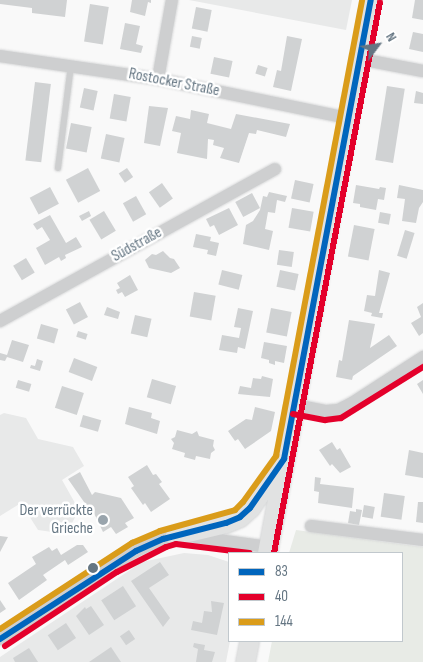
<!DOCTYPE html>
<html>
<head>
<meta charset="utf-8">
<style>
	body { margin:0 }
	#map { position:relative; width:423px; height:662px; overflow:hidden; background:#f9f9f9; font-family:"Sofia Sans Condensed",sans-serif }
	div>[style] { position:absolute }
	.built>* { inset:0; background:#e8e9e9 }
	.green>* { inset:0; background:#e8ebe6 }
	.building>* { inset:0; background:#d0d2d3; transform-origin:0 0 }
	.roads { filter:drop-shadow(0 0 1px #d5d6d7) drop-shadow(0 0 1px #d5d6d7) }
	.lane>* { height:6px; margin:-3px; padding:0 3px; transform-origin:3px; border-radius:3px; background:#cecfd0 }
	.street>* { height:12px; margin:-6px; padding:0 6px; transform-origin:6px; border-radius:6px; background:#cecfd0 }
	.secondary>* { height:19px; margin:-9.5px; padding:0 9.5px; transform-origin:9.5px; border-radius:9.5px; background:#e1e2e2 }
	.bus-1>* { height:6px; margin:-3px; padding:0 3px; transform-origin:3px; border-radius:3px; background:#0065bd }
	.bus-2>* { height:6px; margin:-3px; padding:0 3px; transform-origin:3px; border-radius:3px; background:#e4002b }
	.bus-3>* { height:6px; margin:-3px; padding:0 3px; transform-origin:3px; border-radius:3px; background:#da9c1a }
	.dots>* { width:14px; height:14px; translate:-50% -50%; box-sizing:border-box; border:2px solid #fff; border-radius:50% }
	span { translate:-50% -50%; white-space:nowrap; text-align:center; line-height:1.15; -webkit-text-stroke:5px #fff; paint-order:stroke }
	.street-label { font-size:16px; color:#657683 }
	.poi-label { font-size:16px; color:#657683 }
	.right { translate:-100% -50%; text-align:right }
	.legend { position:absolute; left:228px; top:552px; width:175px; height:90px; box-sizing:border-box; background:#fff; border:1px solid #c1c8cd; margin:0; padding:6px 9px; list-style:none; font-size:15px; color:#657683 }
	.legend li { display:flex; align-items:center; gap:10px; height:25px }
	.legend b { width:25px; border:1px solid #c1c8cd }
	.north { position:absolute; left:353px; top:20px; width:50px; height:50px; -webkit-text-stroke:4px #fff; paint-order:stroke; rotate:59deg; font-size:14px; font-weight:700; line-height:20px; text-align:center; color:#657683 }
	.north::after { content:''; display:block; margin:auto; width:18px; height:22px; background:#657683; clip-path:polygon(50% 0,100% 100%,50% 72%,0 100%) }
</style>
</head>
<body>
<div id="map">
	<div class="built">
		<i style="clip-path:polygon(189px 0,352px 0,346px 30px)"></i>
		<i style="clip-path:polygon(4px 413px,26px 418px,38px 439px,73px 447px,84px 466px,62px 480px,79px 510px,66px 534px,38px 530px,21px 503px,0 516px,0 415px)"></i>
		<i style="clip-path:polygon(184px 553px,208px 555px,229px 562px,230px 641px,226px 662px,0 662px,0 657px,142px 562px)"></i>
	</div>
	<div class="green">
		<i style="clip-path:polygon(296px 530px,423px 547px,423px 662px,268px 662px,272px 641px,402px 641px,402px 553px,289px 553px)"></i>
	</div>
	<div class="building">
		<i style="clip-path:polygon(0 0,67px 0,65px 17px,32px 13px,32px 8px,0 4px)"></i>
		<i style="clip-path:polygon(132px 0,151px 0,151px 3px,148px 2px,145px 16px,130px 12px)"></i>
		<i style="clip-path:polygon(415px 0,423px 0,423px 20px,412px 18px)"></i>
		<i style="left:90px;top:4px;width:19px;height:38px;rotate:9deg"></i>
		<i style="left:196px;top:7px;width:16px;height:22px;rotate:11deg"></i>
		<i style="clip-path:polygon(125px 23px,140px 26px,136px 44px,143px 46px,141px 53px,120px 49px)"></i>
		<i style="clip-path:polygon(413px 32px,423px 34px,423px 52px,409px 49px)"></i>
		<i style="left:192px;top:36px;width:10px;height:11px;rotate:11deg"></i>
		<i style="clip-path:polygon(287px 36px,302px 39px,291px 91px,273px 87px,277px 70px,281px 71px)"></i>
		<i style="left:214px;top:57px;width:19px;height:17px;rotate:12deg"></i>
		<i style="left:258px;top:65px;width:10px;height:9px;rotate:17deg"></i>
		<i style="left:35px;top:82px;width:16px;height:79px;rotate:7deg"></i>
		<i style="left:387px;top:86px;width:18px;height:75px;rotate:9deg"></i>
		<i style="left:84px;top:88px;width:14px;height:20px;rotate:12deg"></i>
		<i style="clip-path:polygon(416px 91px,423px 93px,423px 104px,414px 103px)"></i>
		<i style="left:114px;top:94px;width:17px;height:25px;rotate:10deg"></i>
		<i style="clip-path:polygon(149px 106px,168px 108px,160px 146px,144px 143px)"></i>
		<i style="clip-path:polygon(191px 110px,209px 114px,207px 123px,231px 129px,236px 114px,290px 124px,286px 137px,257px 130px,256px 134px,249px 133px,239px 163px,220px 158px,224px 148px,213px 145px,214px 140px,208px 139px,207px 159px,177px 153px,181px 133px,172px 131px,176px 116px,190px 119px)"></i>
		<i style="left:71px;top:123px;width:21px;height:26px;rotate:11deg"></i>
		<i style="left:106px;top:134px;width:19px;height:25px;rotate:12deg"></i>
		<i style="left:88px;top:168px;width:26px;height:25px;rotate:62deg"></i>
		<i style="left:127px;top:168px;width:11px;height:10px;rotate:56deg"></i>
		<i style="left:295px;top:180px;width:19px;height:19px;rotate:12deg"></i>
		<i style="left:162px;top:183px;width:19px;height:16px;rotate:55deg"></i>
		<i style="clip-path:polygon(356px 185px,379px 189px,380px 187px,386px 188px,384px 200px,378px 199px,376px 210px,360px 207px,360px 204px,353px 203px)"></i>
		<i style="clip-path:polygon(399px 185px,423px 190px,423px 202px,419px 208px,416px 223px,402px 221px,405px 199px,397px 198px)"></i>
		<i style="left:50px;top:187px;width:19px;height:23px;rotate:62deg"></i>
		<i style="clip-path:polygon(269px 192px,287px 196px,285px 202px,277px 200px,275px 213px,268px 212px,265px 229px,273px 231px,269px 250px,243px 244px,246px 225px,253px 221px,260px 210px,263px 196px,267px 197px)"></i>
		<i style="left:252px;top:193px;width:17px;height:19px;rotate:62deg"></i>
		<i style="left:136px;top:196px;width:21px;height:15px;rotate:61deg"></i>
		<i style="clip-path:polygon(229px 208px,238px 225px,219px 235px,214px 225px,210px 227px,206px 219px)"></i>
		<i style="left:292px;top:208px;width:22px;height:20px;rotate:10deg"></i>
		<i style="clip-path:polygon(89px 211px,91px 216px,82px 221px,79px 216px)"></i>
		<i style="left:104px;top:211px;width:23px;height:17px;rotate:59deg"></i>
		<i style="left:380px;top:212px;width:11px;height:11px;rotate:10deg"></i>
		<i style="clip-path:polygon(50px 215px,66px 243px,76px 237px,82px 247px,65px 255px,66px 258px,61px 261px,59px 257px,45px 265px,36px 248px,50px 240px,42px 227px,37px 230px,33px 224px)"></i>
		<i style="left:354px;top:225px;width:21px;height:32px;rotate:11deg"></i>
		<i style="left:405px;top:230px;width:10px;height:27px;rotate:17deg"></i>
		<i style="clip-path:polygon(196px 234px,211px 237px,210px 241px,219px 243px,216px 256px,207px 254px,208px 250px,193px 247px)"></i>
		<i style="left:279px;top:250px;width:15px;height:15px;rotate:8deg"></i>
		<i style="clip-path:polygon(163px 251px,170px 258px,174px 259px,180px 268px,171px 273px,149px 268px,145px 260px,152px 254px,156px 255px)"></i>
		<i style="left:26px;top:258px;width:17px;height:15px;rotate:59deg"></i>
		<i style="left:222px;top:270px;width:21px;height:15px;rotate:14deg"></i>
		<i style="left:280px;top:270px;width:19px;height:17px;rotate:12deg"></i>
		<i style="clip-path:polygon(379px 270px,390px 273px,379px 313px,383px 313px,382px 318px,371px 316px,372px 313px,364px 311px,367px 295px,375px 296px)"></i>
		<i style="clip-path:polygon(130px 275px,138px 290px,125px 297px,122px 292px,118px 294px,116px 290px,120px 288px,117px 283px)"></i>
		<i style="left:194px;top:292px;width:22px;height:25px;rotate:10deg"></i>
		<i style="left:80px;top:302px;width:17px;height:16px;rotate:62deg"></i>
		<i style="clip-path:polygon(423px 303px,423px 333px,419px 336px,411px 323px,421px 317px,417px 307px)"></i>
		<i style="clip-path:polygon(107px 307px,120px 312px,118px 319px,104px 315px)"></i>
		<i style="clip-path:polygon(238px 308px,253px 311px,245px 349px,238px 347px,237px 353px,219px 350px,222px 335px,239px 338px,241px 328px,234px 327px)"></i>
		<i style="left:271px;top:308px;width:21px;height:25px;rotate:11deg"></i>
		<i style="left:135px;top:315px;width:17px;height:19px;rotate:13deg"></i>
		<i style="clip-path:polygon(349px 320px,375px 324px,370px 348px,389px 335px,397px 346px,353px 376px,352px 380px,336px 377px,339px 360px,342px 361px)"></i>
		<i style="left:41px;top:324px;width:18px;height:15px;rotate:16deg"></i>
		<i style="left:78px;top:331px;width:10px;height:6px;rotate:17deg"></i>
		<i style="clip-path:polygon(12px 340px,29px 345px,23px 362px,7px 357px,5px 361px,0 360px,0 353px,7px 355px)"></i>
		<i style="clip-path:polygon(264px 342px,287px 346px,284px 363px,275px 361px,275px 365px,269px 363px,269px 360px,261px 358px)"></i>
		<i style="left:74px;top:358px;width:25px;height:15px;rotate:21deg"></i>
		<i style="clip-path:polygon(37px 359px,43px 361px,40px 371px,30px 368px,31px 365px,35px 366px)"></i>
		<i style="clip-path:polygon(262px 376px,273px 379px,270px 397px,238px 394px,240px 386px,251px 388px,253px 378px,261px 379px)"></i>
		<i style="left:152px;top:379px;width:25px;height:19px;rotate:16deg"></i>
		<i style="left:18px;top:380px;width:14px;height:8px;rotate:17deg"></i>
		<i style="clip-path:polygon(423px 380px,423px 394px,417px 384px)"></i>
		<i style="left:62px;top:386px;width:23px;height:23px;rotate:18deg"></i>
		<i style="clip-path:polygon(129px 407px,152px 413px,151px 418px,160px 421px,157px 434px,125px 424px)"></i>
		<i style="clip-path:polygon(255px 407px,275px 412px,271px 431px,245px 449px,238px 439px,235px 441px,228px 431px,246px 419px,252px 420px)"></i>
		<i style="left:83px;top:415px;width:19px;height:12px;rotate:16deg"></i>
		<i style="clip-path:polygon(177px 430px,192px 434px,197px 431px,199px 436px,214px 440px,213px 446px,215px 450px,211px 453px,210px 459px,196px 456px,195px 460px,184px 457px,185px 453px,172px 449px,174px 443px,171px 439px,175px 437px)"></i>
		<i style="clip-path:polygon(332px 442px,337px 450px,340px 448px,351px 467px,340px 473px,332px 464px,330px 466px,319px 450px)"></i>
		<i style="clip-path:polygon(409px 450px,423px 453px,423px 478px,405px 475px)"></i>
		<i style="clip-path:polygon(147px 465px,153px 475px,156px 474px,162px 482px,159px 484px,170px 499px,151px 512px,145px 503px,143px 505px,131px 488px,134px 486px,128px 477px)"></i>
		<i style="clip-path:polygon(80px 472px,92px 495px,95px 492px,121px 498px,134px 518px,125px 523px,128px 527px,116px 534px,111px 527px,103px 532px,93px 511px,91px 512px,68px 479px)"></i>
		<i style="clip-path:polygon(315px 477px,321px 478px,320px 484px,354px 488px,352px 508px,318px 503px,319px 492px,314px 491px)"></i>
		<i style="left:384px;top:493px;width:21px;height:24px;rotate:8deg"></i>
		<i style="clip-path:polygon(418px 502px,423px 502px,423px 523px,416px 522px)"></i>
		<i style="left:364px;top:505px;width:11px;height:12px;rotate:10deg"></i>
		<i style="clip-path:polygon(356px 509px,362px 510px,359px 525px,348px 523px,350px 511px,356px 512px)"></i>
		<i style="clip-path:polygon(0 536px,8px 537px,0 552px)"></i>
		<i style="clip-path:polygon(77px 545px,83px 545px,88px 552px,68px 565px,65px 560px,43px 575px,47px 580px,19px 600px,8px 583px,36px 564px,32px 557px,49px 547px,52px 551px,57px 548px,61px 555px)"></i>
		<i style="clip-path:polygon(160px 562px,169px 575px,149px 588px,170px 618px,163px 627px,131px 581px)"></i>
		<i style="left:123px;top:586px;width:24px;height:26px;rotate:57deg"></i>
		<i style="clip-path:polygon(0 600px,6px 609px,0 613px)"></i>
		<i style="clip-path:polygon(211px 601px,224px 603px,217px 635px,191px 630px,193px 621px,202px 623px,204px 611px,212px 612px)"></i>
		<i style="clip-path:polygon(91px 606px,104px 625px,89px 635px,76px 616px,85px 607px,86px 609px)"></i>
		<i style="left:66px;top:623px;width:18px;height:22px;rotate:56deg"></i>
		<i style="left:129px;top:630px;width:11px;height:11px;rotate:56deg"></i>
		<i style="clip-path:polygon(194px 643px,205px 645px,204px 650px,215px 652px,212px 662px,196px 662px,198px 649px,193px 647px)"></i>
		<i style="clip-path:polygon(111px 647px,121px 662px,89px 662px)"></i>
		<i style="clip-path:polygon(29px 648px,38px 662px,15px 662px,13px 658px)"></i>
	</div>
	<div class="roads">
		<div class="lane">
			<i style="left:58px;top:168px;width:104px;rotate:-82.8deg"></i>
		</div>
		<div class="street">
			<i style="left:0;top:56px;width:160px;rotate:8.3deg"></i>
			<i style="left:158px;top:79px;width:194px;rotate:11.6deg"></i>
			<i style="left:360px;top:59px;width:64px;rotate:10.8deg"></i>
			<i style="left:158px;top:79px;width:80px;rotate:-80deg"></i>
			<i style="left:0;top:321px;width:314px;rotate:-28.9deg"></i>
			<i style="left:295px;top:405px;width:32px;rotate:11deg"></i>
			<i style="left:326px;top:411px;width:12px;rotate:-5deg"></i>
			<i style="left:338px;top:410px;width:16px;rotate:-27deg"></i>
			<i style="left:352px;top:403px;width:85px;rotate:-32.9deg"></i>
			<i style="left:311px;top:526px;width:113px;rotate:7.1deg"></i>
			<i style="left:0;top:639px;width:134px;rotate:-33.5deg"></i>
			<i style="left:112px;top:565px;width:28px;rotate:-30deg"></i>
			<i style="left:136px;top:551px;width:30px;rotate:-24deg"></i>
			<i style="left:163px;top:539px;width:13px;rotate:-18deg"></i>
			<i style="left:175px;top:535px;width:21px;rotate:5deg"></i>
			<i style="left:196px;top:537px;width:73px;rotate:7.9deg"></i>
		</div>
		<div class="secondary">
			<i style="left:175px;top:535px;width:52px;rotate:-13.2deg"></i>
			<i style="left:226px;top:523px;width:15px;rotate:-23deg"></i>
			<i style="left:240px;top:517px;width:13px;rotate:-42deg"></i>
			<i style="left:250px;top:508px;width:51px;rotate:-55.4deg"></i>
			<i style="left:267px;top:553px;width:563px;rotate:-79.35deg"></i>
			<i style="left:245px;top:662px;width:21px;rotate:-79deg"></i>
		</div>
	</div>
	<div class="bus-1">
		<i style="left:0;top:639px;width:162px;rotate:-32.9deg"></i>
		<i style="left:136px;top:551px;width:30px;rotate:-24deg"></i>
		<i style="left:163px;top:539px;width:65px;rotate:-14.3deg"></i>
		<i style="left:226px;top:523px;width:15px;rotate:-23deg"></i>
		<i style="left:240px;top:517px;width:13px;rotate:-42deg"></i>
		<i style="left:250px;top:508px;width:60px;rotate:-55.2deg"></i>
		<i style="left:284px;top:459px;width:467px;rotate:-79.3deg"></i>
	</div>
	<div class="bus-2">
		<i style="left:293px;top:414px;width:33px;rotate:11deg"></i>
		<i style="left:325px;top:420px;width:16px;rotate:-7deg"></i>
		<i style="left:341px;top:418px;width:97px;rotate:-31.9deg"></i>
		<i style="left:274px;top:553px;width:561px;rotate:-79.11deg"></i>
		<i style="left:5px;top:646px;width:134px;rotate:-33.5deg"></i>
		<i style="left:117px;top:572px;width:55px;rotate:-27deg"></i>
		<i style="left:166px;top:547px;width:10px;rotate:-17deg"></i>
		<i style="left:176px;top:544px;width:74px;rotate:7deg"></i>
	</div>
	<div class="bus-3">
		<i style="left:0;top:629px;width:158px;rotate:-33.1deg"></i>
		<i style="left:132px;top:543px;width:30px;rotate:-23deg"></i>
		<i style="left:160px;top:531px;width:78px;rotate:-15.6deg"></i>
		<i style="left:235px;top:510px;width:11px;rotate:-45deg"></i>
		<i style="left:243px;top:502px;width:57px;rotate:-54.3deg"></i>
		<i style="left:276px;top:456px;width:464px;rotate:-79.3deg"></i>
	</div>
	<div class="dots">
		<i style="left:103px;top:520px;background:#99a4ac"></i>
		<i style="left:93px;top:568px;background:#657683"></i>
	</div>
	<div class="street-label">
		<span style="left:174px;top:83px;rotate:11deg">Rostocker Straße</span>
		<span style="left:137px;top:245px;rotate:-29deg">Südstraße</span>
	</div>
	<div class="poi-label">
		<span class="right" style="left:93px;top:520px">Der verrückte<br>Grieche</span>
	</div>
	<ul class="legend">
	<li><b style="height:6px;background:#0065bd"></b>83</li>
	<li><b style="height:6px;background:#e4002b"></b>40</li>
	<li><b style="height:6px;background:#da9c1a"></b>144</li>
	</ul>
	<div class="north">N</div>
</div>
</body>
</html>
